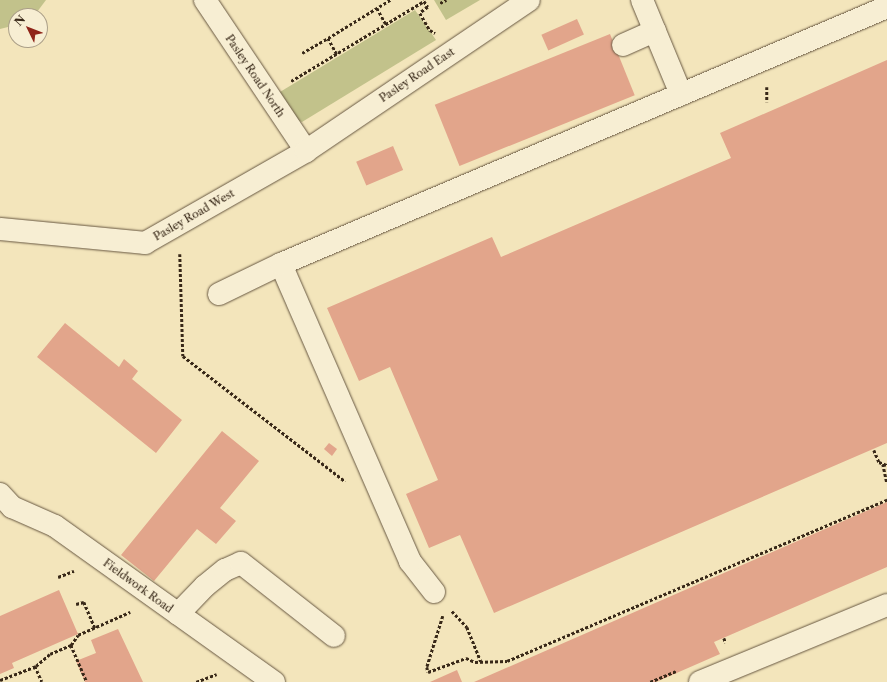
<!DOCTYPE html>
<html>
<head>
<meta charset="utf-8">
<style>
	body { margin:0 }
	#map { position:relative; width:887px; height:682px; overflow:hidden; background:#f3e5bb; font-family:"Libre Caslon Text",serif }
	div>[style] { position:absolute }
	.green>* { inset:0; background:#c2c28b }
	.building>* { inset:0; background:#e2a58b; transform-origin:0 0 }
	.path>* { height:2.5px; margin-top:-1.25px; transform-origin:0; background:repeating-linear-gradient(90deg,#382818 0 3px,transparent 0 5px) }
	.roads { filter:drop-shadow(0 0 1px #675741) drop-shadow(0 0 1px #675741) }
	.minor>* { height:22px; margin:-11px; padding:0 11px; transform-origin:11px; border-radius:11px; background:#f7eed3 }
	span { translate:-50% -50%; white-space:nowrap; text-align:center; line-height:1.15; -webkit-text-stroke:4px #f7eed3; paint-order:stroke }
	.street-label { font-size:11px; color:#382818 }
	.north { position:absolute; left:8px; top:8px; width:40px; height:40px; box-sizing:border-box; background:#f7eed3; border:1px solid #ab9f88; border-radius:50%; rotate:313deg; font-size:11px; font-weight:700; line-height:16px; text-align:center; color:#382818 }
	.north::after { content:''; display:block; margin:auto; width:14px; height:18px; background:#8f2418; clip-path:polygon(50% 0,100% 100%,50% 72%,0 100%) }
</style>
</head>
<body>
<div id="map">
	<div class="green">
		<i style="clip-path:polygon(0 0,46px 0,34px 16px,16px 16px,16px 25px,0 29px)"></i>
		<i style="clip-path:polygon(434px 0,480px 0,446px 20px)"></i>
		<i style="clip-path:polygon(415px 10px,436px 40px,302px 122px,290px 117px,275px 95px)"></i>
	</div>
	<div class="building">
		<i style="left:577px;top:19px;width:17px;height:39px;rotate:66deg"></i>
		<i style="left:610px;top:34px;width:66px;height:189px;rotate:68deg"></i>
		<i style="clip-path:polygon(887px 60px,887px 443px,494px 613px,460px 535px,429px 548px,406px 494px,438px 480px,390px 367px,359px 381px,327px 308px,492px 237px,501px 257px,731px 158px,720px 133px)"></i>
		<i style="left:393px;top:146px;width:26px;height:40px;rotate:67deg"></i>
		<i style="clip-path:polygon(65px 323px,119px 367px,124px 359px,138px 371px,132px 379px,182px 420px,156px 453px,37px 357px)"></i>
		<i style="clip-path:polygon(222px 431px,259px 461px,220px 508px,236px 521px,216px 544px,197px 529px,154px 581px,121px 555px)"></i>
		<i style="clip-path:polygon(329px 443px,337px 449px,332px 456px,324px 449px)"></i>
		<i style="clip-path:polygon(887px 502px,887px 567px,714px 642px,720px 654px,656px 682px,474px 682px)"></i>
		<i style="clip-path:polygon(59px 590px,78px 634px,12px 663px,14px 668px,0 674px,0 616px)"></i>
		<i style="clip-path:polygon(118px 629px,143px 682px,85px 682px,76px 661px,96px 653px,91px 640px)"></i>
		<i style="clip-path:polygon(457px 670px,462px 682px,430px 682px)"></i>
	</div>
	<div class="path">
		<i style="left:440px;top:3px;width:7px;rotate:-27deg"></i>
		<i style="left:377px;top:8px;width:18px;rotate:61deg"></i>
		<i style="left:328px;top:38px;width:73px;rotate:-31.5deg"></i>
		<i style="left:302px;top:53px;width:30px;rotate:-30deg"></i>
		<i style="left:328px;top:38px;width:18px;rotate:61deg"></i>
		<i style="left:291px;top:81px;width:155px;rotate:-31deg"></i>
		<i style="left:424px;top:1px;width:7px;rotate:56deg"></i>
		<i style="left:428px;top:7px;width:10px;rotate:143deg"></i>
		<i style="left:420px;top:13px;width:20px;rotate:60deg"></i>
		<i style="left:430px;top:30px;width:6px;rotate:31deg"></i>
		<i style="left:767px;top:87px;width:15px;rotate:90deg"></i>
		<i style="left:180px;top:254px;width:102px;rotate:88.3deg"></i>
		<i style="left:183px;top:356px;width:205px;rotate:37.7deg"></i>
		<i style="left:874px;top:450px;width:13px;rotate:67deg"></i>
		<i style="left:879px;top:462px;width:9px;rotate:21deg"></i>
		<i style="left:883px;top:464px;width:19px;rotate:78deg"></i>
		<i style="left:58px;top:577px;width:17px;rotate:-21deg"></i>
		<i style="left:76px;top:604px;width:8px;rotate:-14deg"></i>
		<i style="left:84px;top:602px;width:28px;rotate:67deg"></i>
		<i style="left:452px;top:611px;width:22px;rotate:47deg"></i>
		<i style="left:467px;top:627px;width:37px;rotate:68deg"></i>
		<i style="left:443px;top:616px;width:53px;rotate:107.4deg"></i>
		<i style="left:427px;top:667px;width:5px;rotate:79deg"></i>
		<i style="left:428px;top:672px;width:40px;rotate:-20.2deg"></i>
		<i style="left:466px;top:658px;width:10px;rotate:24deg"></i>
		<i style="left:475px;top:662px;width:32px;rotate:-2deg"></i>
		<i style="left:507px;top:661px;width:413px;rotate:-23deg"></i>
		<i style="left:724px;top:638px;width:5px;rotate:68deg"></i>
		<i style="left:71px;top:645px;width:12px;rotate:-55deg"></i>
		<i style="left:78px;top:635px;width:57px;rotate:-23.9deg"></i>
		<i style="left:35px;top:666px;width:17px;rotate:66deg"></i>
		<i style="left:0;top:680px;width:39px;rotate:-21deg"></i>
		<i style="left:36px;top:666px;width:18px;rotate:-41deg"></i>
		<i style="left:50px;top:654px;width:23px;rotate:-23deg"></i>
		<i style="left:71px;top:645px;width:40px;rotate:66.6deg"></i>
		<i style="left:196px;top:682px;width:22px;rotate:-21deg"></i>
		<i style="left:650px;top:682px;width:28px;rotate:-23deg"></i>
	</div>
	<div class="roads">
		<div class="minor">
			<i style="left:205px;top:0;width:182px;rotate:56.2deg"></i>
			<i style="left:642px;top:0;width:102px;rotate:67.5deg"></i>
			<i style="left:623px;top:45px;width:35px;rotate:-24deg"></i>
			<i style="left:0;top:229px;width:146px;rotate:5.5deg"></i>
			<i style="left:145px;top:243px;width:185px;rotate:-29.7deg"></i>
			<i style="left:306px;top:151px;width:269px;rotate:-34.1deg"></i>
			<i style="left:219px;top:294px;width:69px;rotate:-25.8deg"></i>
			<i style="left:0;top:494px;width:18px;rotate:47deg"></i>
			<i style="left:12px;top:507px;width:47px;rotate:23.8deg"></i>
			<i style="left:55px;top:526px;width:269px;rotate:35.5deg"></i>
			<i style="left:434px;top:592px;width:39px;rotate:-128deg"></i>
			<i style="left:410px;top:561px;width:324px;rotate:-113.5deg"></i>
			<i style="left:281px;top:264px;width:658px;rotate:-22.98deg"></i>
			<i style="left:178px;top:614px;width:39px;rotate:-46deg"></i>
			<i style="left:205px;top:586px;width:26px;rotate:-39deg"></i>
			<i style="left:225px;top:570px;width:17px;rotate:-24deg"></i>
			<i style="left:241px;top:563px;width:118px;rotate:38.1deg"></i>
			<i style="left:700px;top:682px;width:202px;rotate:-22.4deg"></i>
		</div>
	</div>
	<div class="street-label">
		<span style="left:417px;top:75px;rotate:-34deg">Pasley Road East</span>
		<span style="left:255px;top:76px;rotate:56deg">Pasley Road North</span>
		<span style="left:194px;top:215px;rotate:-30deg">Pasley Road West</span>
		<span style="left:138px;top:586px;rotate:36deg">Fieldwork Road</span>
	</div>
	<div class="north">N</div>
</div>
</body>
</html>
